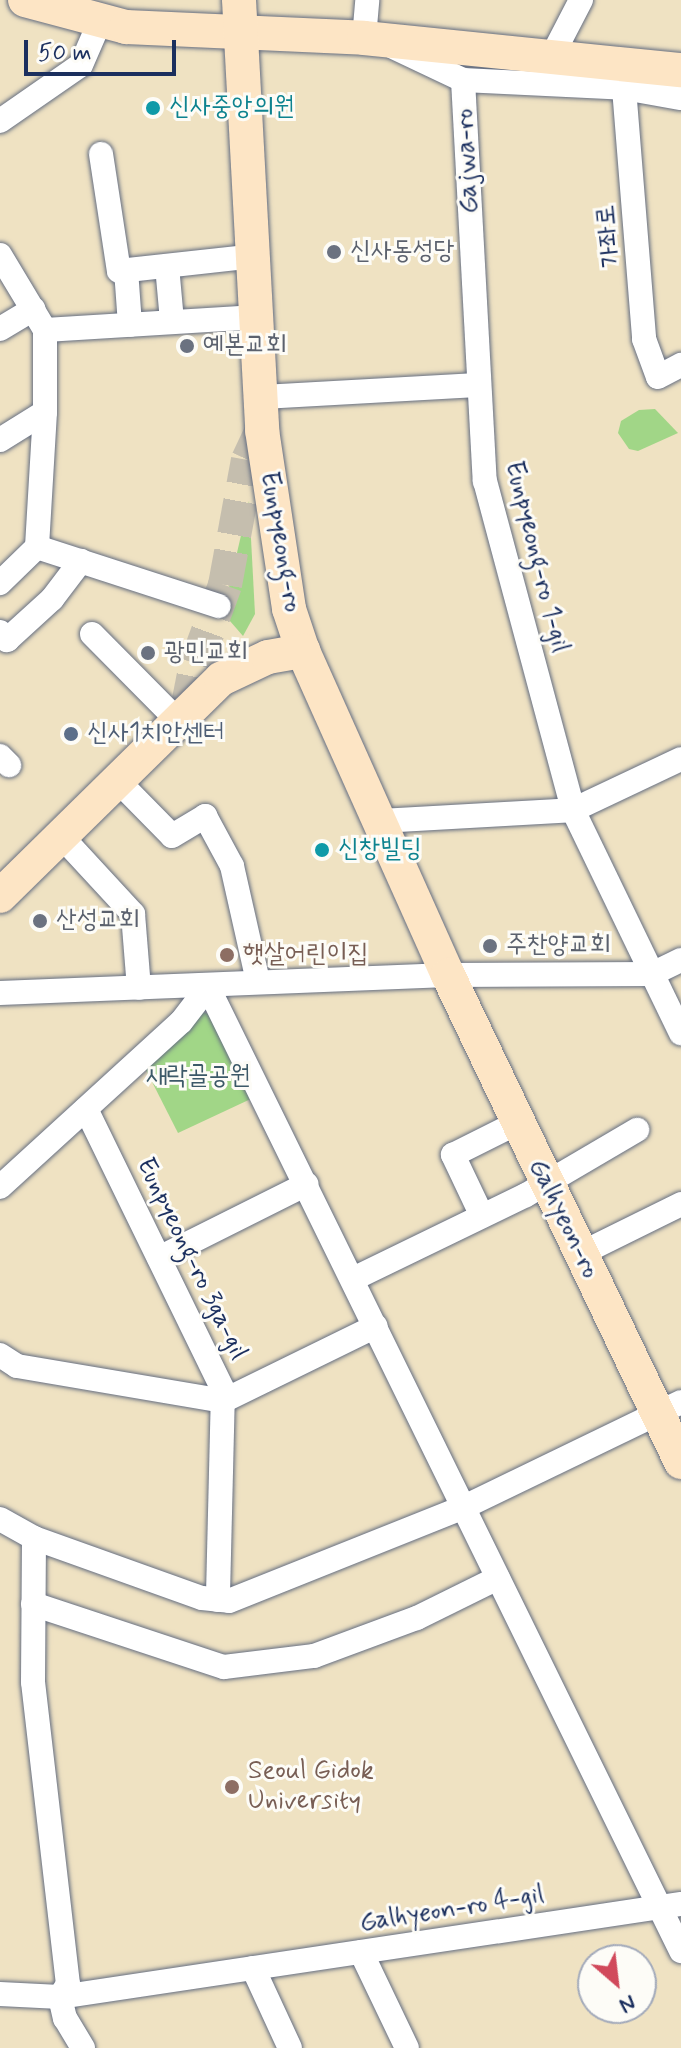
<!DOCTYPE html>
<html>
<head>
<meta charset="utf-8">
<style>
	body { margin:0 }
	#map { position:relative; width:681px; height:2048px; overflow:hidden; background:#efe2c2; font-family:Mynerve,"Poor Story",sans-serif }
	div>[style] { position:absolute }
	.green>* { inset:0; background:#a1d687 }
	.secondary-tunnel>* { height:34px; margin-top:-17px; transform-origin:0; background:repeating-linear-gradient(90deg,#c5beae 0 34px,transparent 0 51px) }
	.roads { filter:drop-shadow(0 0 2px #656e81) drop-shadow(0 0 2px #656e81) }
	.minor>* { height:24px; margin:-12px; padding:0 12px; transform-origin:12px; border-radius:12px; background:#fff }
	.secondary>* { height:34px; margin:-17px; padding:0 17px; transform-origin:17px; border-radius:17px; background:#fde5c5 }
	.dots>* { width:22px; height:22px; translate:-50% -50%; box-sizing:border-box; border:4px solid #fdfcf7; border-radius:50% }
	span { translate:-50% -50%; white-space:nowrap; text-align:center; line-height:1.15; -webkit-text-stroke:6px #fdfcf7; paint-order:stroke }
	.culture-label { font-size:26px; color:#0d838f }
	.left { translate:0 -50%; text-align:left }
	.street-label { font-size:26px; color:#1b2f5e }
	.worship-label { font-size:26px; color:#5b616d }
	.service-label { font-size:26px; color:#4e5e75 }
	.education-label { font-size:26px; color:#785e54 }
	.park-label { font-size:26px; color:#3c5968 }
	.north { position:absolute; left:577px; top:1944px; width:80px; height:80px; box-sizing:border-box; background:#fdfcf7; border:2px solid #a3aaba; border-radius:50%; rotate:152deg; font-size:22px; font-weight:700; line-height:32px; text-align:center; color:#1b2f5e }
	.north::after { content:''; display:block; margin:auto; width:28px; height:36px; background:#d1495b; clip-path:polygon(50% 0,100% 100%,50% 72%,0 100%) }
	.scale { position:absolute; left:24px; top:40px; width:152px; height:36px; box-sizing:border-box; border:4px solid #1b2f5e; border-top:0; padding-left:10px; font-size:24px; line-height:28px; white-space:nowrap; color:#1b2f5e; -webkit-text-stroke:6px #fdfcf7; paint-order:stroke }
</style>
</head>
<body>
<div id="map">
	<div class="green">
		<i style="clip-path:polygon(655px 409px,678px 433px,638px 451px,629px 449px,618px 433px,621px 421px,639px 410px)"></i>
		<i style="clip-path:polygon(249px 501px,255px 614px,243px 636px,223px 613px)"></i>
		<i style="clip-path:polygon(203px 1012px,214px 1016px,255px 1097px,178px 1133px,146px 1070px)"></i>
	</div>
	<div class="secondary-tunnel">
		<i style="left:187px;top:710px;width:47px;rotate:-78.9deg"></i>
		<i style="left:196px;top:664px;width:84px;rotate:-69.8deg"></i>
		<i style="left:225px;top:585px;width:127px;rotate:-79.6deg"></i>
		<i style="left:248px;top:460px;width:33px;rotate:-65deg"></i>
	</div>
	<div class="roads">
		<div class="minor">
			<i style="left:364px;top:38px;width:38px;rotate:-85deg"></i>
			<i style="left:393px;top:47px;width:77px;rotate:25.2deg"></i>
			<i style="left:463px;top:80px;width:161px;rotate:2.8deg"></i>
			<i style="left:624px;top:88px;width:58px;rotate:10deg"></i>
			<i style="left:560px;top:65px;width:12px;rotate:-132deg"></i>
			<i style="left:552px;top:56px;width:63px;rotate:-62.6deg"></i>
			<i style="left:463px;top:80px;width:402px;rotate:86.9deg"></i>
			<i style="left:485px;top:481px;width:341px;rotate:75deg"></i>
			<i style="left:573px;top:810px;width:248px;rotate:64.2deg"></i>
			<i style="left:624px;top:88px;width:252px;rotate:85.4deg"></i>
			<i style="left:644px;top:339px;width:40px;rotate:69.8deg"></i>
			<i style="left:658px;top:377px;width:26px;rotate:-28deg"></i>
			<i style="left:0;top:121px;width:98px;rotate:-34.7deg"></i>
			<i style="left:81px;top:65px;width:48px;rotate:-66.6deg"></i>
			<i style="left:101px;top:154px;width:118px;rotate:81.3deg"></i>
			<i style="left:119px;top:271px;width:136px;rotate:-6.3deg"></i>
			<i style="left:0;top:255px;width:87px;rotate:59deg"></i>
			<i style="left:45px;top:330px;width:82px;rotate:90deg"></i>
			<i style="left:45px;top:412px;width:135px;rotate:93.4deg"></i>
			<i style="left:37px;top:547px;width:52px;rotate:135.8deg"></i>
			<i style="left:167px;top:266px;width:55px;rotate:84.8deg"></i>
			<i style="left:126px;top:270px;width:55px;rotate:85.8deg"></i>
			<i style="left:0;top:329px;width:39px;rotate:-31deg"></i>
			<i style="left:45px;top:330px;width:212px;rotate:-3.5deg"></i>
			<i style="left:261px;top:397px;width:218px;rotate:-3.2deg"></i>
			<i style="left:0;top:440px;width:53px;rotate:-31.9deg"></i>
			<i style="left:37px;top:547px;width:191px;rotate:18deg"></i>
			<i style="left:0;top:632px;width:11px;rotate:49deg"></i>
			<i style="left:7px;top:640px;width:61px;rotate:-42.3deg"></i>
			<i style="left:52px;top:599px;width:48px;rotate:-52.7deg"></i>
			<i style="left:92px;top:634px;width:121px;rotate:45.3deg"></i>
			<i style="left:0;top:756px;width:13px;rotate:45deg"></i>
			<i style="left:120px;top:783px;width:74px;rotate:45.5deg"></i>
			<i style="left:172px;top:836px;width:39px;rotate:-31deg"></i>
			<i style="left:205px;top:816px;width:57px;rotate:61.6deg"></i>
			<i style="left:232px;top:866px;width:118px;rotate:77.3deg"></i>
			<i style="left:379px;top:821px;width:194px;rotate:-3.2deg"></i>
			<i style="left:573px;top:810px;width:119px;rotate:-25.3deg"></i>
			<i style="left:62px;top:837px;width:105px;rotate:47.3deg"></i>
			<i style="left:133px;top:914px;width:74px;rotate:85.4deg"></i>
			<i style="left:208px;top:987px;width:1074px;rotate:63.86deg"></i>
			<i style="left:0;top:993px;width:448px;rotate:-2.3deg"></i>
			<i style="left:448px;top:975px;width:204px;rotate:-0.3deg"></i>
			<i style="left:652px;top:974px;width:32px;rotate:-26deg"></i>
			<i style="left:86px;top:1109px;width:313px;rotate:64deg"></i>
			<i style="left:223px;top:1390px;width:210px;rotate:91.4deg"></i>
			<i style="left:0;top:1187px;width:245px;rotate:-42.4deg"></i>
			<i style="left:181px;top:1022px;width:44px;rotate:-52.4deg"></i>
			<i style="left:482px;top:1216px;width:68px;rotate:-115.4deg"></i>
			<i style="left:453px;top:1155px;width:72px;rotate:-26.6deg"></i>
			<i style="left:580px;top:1254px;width:113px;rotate:-26.3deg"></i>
			<i style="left:159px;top:1258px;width:165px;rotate:-26.6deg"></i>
			<i style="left:353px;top:1279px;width:192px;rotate:-25.9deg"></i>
			<i style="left:526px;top:1195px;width:129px;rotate:-30.4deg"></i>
			<i style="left:0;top:1355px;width:20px;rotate:33deg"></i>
			<i style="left:17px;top:1366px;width:209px;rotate:9.6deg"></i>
			<i style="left:223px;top:1401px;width:170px;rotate:-26.1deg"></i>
			<i style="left:0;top:1519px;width:39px;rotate:29deg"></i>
			<i style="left:34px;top:1538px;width:178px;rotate:19.7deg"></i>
			<i style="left:202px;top:1598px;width:27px;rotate:6deg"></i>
			<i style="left:229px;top:1601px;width:253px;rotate:-21.8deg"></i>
			<i style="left:464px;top:1507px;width:241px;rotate:-25.8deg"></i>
			<i style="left:34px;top:1538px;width:144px;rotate:90.4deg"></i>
			<i style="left:33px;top:1682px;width:304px;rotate:83.4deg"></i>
			<i style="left:68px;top:1984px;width:15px;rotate:122deg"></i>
			<i style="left:33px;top:1604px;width:201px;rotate:18.3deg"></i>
			<i style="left:224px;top:1667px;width:91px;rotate:-7deg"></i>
			<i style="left:314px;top:1656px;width:110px;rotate:-20.3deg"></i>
			<i style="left:417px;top:1618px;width:90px;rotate:-26.3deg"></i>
			<i style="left:361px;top:1952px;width:106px;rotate:64.4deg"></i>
			<i style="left:253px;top:1968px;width:88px;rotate:65.2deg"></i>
			<i style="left:0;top:1994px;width:60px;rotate:2.9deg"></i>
			<i style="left:60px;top:1997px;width:628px;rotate:-8.52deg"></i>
			<i style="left:60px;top:1997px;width:22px;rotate:77deg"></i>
			<i style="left:65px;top:2018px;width:35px;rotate:59deg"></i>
		</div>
		<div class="secondary">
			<i style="left:25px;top:0;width:105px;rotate:15deg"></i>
			<i style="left:126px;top:27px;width:238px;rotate:2.6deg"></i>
			<i style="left:364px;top:38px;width:319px;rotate:5.8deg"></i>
			<i style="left:239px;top:0;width:431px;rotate:86.9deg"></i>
			<i style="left:262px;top:430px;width:181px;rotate:81.4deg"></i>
			<i style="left:289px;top:609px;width:44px;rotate:71.6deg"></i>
			<i style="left:303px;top:651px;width:355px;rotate:65.9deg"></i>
			<i style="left:448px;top:975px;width:540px;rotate:64.43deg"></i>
			<i style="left:0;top:896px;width:310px;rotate:-44.5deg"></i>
			<i style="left:221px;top:679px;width:52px;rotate:-25.1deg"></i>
			<i style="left:268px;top:657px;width:36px;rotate:-10deg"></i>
		</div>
	</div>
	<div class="dots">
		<i style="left:153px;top:108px;background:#0f9aa8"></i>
		<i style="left:334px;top:252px;background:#6b7280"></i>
		<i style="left:187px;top:346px;background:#6b7280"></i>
		<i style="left:148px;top:653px;background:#6b7280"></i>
		<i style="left:71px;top:734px;background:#5c6f8a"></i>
		<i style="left:322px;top:850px;background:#0f9aa8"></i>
		<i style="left:40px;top:921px;background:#6b7280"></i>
		<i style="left:490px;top:946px;background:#6b7280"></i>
		<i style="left:227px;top:955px;background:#8d6e63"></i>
		<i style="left:232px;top:1787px;background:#8d6e63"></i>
	</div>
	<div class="culture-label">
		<span class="left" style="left:169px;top:108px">신사중앙의원</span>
		<span class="left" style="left:338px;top:850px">신창빌딩</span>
	</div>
	<div class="street-label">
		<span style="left:468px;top:161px;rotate:-93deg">Gajwa-ro</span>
		<span style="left:610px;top:236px;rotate:-96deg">가좌로</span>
		<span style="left:280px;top:542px;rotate:80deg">Eunpyeong-ro</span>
		<span style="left:536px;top:557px;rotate:76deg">Eunpyeong-ro 1-gil</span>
		<span style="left:563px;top:1219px;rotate:64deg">Galhyeon-ro</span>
		<span style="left:191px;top:1259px;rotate:64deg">Eunpyeong-ro 3ga-gil</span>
		<span style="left:452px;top:1910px;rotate:-9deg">Galhyeon-ro 4-gil</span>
	</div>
	<div class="worship-label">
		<span class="left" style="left:350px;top:252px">신사동성당</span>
		<span class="left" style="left:203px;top:346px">예본교회</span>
		<span class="left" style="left:164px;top:653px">광민교회</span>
		<span class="left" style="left:56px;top:921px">산성교회</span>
		<span class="left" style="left:506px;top:946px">주찬양교회</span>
	</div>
	<div class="service-label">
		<span class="left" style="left:87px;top:734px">신사1치안센터</span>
	</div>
	<div class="education-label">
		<span class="left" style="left:243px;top:955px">햇살어린이집</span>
		<span class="left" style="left:248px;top:1787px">Seoul Gidok<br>University</span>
	</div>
	<div class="park-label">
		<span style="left:198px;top:1077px">새락골공원</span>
	</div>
	<div class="north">N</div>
	<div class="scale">50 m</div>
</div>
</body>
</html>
